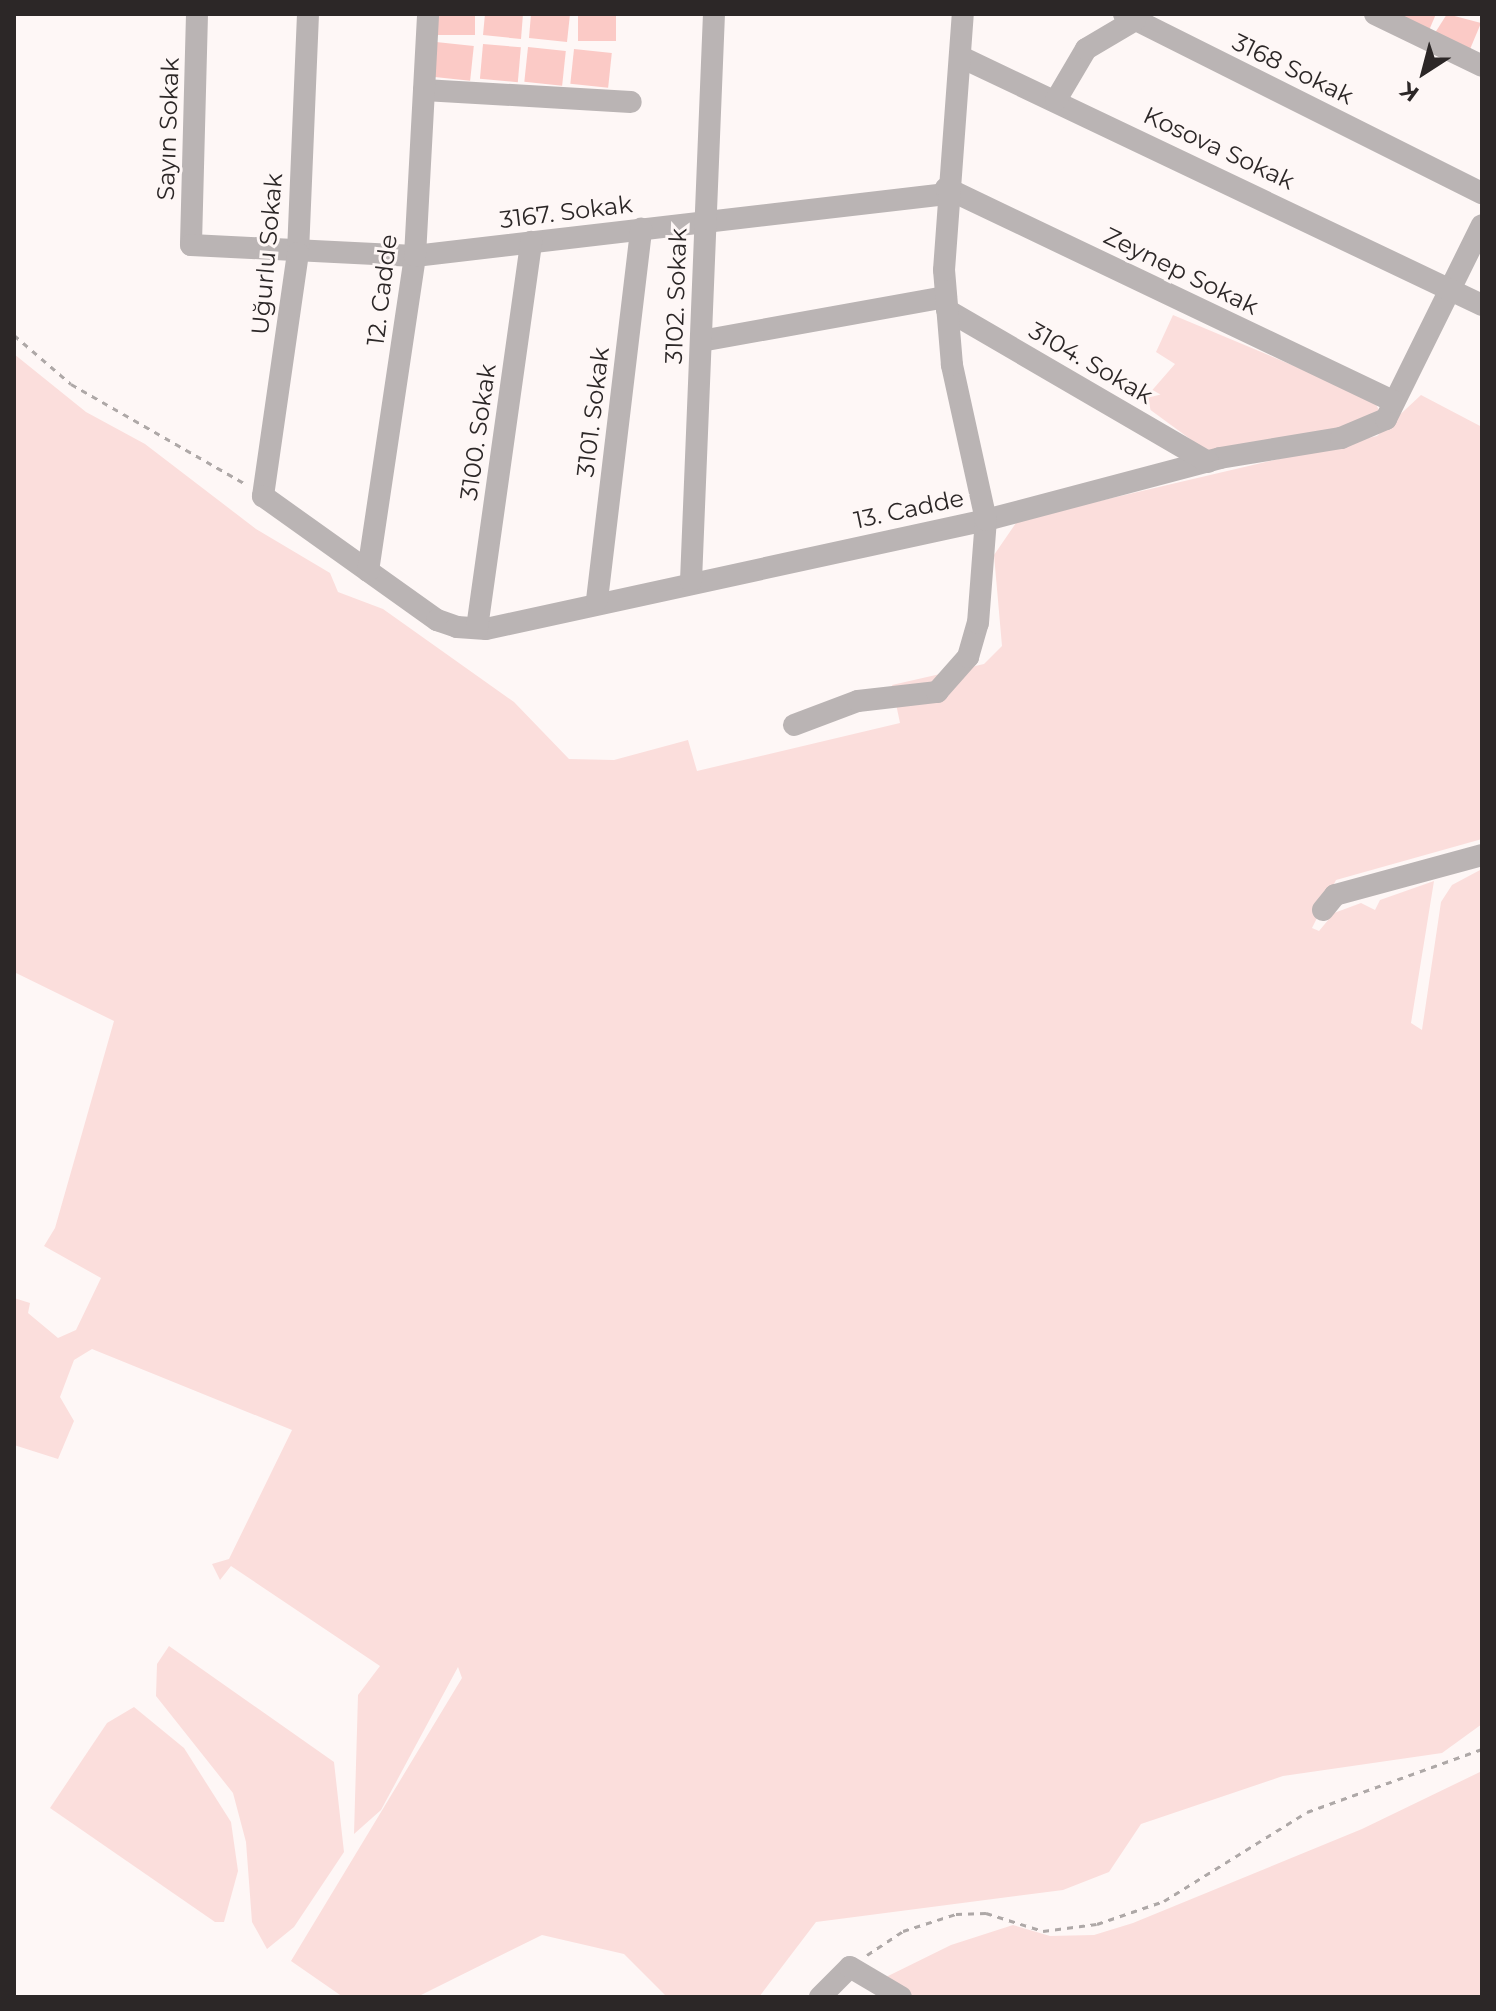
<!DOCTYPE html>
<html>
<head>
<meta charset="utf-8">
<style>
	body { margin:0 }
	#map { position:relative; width:1496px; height:2011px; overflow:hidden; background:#fef7f6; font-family:Montserrat,sans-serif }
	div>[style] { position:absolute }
	.green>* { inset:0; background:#fbdedc }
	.building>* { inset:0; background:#fbcac6; transform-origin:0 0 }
	.path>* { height:3px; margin-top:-1.5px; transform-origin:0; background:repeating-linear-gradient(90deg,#aea8a7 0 6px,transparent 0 12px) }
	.minor>* { height:22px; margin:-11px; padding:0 11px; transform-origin:11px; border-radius:11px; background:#bab4b4 }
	span { translate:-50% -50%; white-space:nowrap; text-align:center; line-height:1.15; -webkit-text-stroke:6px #fef7f6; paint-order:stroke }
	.street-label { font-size:24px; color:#2c2727 }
	.frame { position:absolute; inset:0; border:16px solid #2c2727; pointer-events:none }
	.north { position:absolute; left:1384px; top:32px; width:80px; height:80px; -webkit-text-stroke:6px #fef7f6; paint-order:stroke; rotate:216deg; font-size:22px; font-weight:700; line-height:32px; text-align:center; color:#2c2727 }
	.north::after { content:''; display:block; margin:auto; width:28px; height:36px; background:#2c2727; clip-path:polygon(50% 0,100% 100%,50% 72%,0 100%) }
</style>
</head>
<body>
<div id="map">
	<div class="green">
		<i style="clip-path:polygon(1173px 315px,1373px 399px,1379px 410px,1338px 434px,1216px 458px,1141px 403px,1175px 364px,1156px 352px)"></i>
		<i style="clip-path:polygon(14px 354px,86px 412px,145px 444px,256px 529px,330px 573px,338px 592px,383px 609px,514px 702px,569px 759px,614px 760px,688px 740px,697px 771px,900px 723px,892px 685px,984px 664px,1002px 646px,994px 555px,1018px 520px,1377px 436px,1421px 395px,1482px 427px,1482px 839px,1336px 880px,1312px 928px,1319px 931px,1334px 913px,1361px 903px,1375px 910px,1380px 900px,1434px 881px,1411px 1023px,1422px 1030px,1441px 902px,1452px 885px,1482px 869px,1482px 1724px,1442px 1753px,1283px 1776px,1141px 1824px,1109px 1872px,1063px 1890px,816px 1922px,759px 1997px,667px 1997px,624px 1954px,542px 1935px,417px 1997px,343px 1997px,291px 1961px,462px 1678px,458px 1667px,381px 1810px,354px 1834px,358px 1695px,380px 1666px,231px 1566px,220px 1580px,212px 1564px,229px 1559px,292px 1430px,92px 1349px,74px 1360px,60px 1397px,74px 1421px,58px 1459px,14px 1445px,14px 1298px,30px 1303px,28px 1313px,58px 1338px,76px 1330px,101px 1278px,44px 1246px,55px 1228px,114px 1021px,14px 972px)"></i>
		<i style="clip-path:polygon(169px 1646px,334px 1762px,344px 1852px,294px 1927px,267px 1949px,252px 1922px,246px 1842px,233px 1793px,156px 1696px,157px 1664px)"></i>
		<i style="clip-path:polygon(134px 1707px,184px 1748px,231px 1822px,238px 1871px,224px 1922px,215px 1922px,50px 1808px,107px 1723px)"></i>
		<i style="clip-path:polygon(1482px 1771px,1482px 1997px,914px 1997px,884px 1978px,951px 1945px,1013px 1925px,1050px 1936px,1094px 1935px,1133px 1923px,1362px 1829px)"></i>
	</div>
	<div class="building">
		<i style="left:437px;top:14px;width:38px;height:21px"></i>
		<i style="clip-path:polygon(485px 14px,523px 14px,521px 39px,483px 35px)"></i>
		<i style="clip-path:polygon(531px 14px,570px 14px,567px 42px,529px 38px)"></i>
		<i style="left:578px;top:14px;width:38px;height:27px"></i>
		<i style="clip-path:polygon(1395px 14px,1436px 14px,1427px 35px)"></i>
		<i style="clip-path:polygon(1447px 14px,1481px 23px,1468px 54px,1433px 36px)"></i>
		<i style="left:436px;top:42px;width:38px;height:35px;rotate:6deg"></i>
		<i style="left:483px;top:44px;width:38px;height:35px;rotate:5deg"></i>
		<i style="left:528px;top:47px;width:38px;height:35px;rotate:6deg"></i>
		<i style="left:574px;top:49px;width:38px;height:35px;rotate:6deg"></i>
	</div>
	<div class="path">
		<i style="left:14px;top:335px;width:75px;rotate:40.7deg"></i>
		<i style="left:71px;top:384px;width:203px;rotate:29.8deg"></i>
		<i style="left:867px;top:1955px;width:43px;rotate:-33.7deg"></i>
		<i style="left:903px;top:1931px;width:56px;rotate:-17.8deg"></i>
		<i style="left:956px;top:1914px;width:30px;rotate:-2deg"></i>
		<i style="left:986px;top:1913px;width:60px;rotate:17.5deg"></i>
		<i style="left:1043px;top:1931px;width:54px;rotate:-7.4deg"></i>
		<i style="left:1097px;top:1924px;width:71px;rotate:-18.9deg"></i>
		<i style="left:1164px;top:1901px;width:168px;rotate:-31.9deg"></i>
		<i style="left:1307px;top:1812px;width:186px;rotate:-19.8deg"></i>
	</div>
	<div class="minor">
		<i style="left:197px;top:14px;width:231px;rotate:91.5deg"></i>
		<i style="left:191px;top:245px;width:224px;rotate:2.8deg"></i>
		<i style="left:415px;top:256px;width:535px;rotate:-6.66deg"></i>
		<i style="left:308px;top:14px;width:239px;rotate:92.4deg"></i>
		<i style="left:298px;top:253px;width:246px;rotate:98.2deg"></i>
		<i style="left:263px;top:496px;width:214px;rotate:35.5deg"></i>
		<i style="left:437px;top:620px;width:21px;rotate:19deg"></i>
		<i style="left:457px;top:627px;width:29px;rotate:4deg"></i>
		<i style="left:486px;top:629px;width:512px;rotate:-12.3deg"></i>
		<i style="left:986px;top:520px;width:242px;rotate:-14.8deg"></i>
		<i style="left:1220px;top:458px;width:123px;rotate:-9.4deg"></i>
		<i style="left:1341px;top:438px;width:49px;rotate:-22.9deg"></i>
		<i style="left:1386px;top:419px;width:216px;rotate:-63.7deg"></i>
		<i style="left:1124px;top:14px;width:400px;rotate:26.6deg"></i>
		<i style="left:1375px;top:14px;width:119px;rotate:25.9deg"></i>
		<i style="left:963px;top:58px;width:575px;rotate:25.45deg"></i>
		<i style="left:424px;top:90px;width:207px;rotate:3.3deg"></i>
		<i style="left:1056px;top:100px;width:59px;rotate:-59.5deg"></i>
		<i style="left:1086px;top:49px;width:57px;rotate:-30.6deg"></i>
		<i style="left:946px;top:188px;width:496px;rotate:25.5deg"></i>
		<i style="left:947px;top:310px;width:302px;rotate:30.2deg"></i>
		<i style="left:701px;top:341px;width:249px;rotate:-10.2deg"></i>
		<i style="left:368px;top:571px;width:318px;rotate:-81.5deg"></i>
		<i style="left:415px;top:256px;width:242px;rotate:-86.9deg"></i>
		<i style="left:691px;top:581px;width:567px;rotate:-87.68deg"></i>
		<i style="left:597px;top:600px;width:374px;rotate:-83.2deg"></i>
		<i style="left:477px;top:628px;width:390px;rotate:-82deg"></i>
		<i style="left:794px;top:725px;width:68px;rotate:-20.6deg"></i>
		<i style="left:858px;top:701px;width:80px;rotate:-6.5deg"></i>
		<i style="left:937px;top:692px;width:47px;rotate:-48.5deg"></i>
		<i style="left:968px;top:657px;width:35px;rotate:-74deg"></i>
		<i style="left:978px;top:623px;width:103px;rotate:-85.6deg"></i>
		<i style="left:986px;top:520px;width:159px;rotate:-102.4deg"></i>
		<i style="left:952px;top:365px;width:95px;rotate:-94.8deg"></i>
		<i style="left:944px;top:270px;width:257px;rotate:-85.8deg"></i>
		<i style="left:1323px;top:910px;width:19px;rotate:-51deg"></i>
		<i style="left:1335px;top:895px;width:152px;rotate:-15.2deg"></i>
		<i style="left:820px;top:1997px;width:42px;rotate:-45deg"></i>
		<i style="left:850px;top:1967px;width:59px;rotate:30.5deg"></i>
	</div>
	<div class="street-label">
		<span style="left:1293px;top:69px;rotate:26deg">3168 Sokak</span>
		<span style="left:168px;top:129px;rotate:-88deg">Sayın Sokak</span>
		<span style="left:1219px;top:148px;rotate:25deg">Kosova Sokak</span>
		<span style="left:566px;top:212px;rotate:-7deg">3167. Sokak</span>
		<span style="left:267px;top:254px;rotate:-85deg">Uğurlu Sokak</span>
		<span style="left:1181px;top:271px;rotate:26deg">Zeynep Sokak</span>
		<span style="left:382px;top:290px;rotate:-83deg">12. Cadde</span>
		<span style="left:676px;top:296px;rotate:-88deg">3102. Sokak</span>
		<span style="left:1091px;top:363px;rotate:30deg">3104. Sokak</span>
		<span style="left:593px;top:412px;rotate:-83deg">3101. Sokak</span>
		<span style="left:478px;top:432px;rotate:-82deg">3100. Sokak</span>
		<span style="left:909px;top:509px;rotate:-12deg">13. Cadde</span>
	</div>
	<div class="frame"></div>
	<div class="north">K</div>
</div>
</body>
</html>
